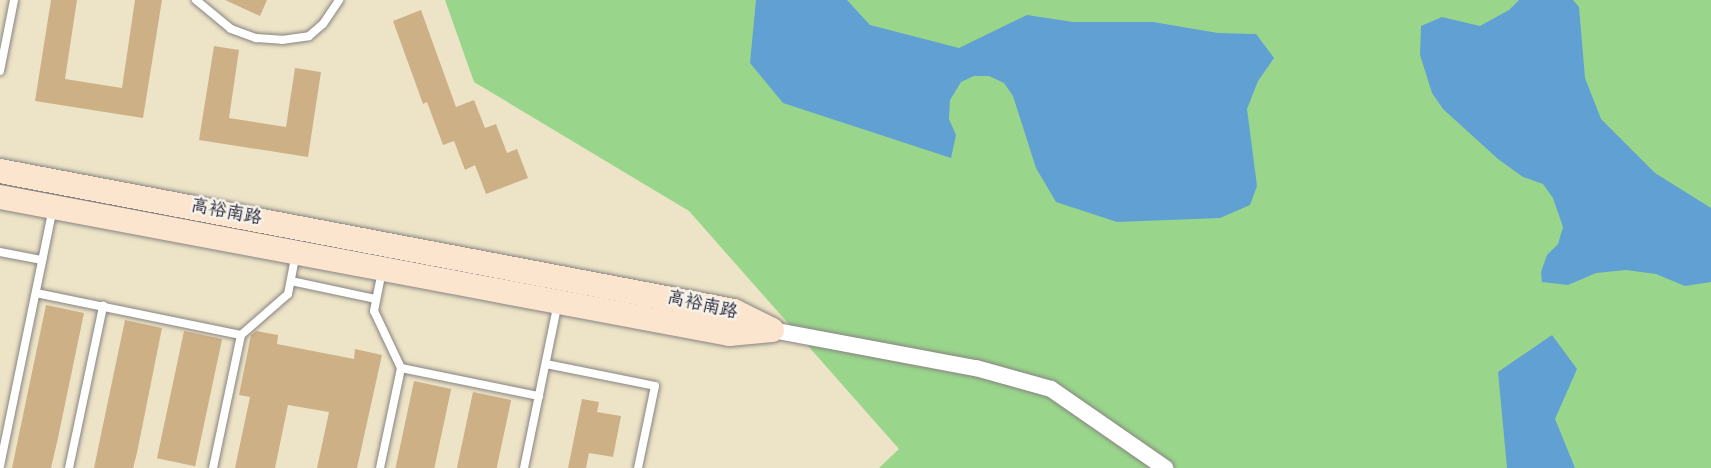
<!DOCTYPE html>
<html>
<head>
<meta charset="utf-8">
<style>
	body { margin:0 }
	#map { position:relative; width:1711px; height:468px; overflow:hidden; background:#ede4c7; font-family:"Gochi Hand","LXGW WenKai TC",sans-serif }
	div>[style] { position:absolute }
	.green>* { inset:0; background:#99d68b }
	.water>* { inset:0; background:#61a0d3 }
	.building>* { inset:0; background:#ceb087; transform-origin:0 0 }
	.roads { filter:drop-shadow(0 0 2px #888381) drop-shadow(0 0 2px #888381) }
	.lane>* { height:8px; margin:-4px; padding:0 4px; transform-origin:4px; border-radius:4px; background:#fff }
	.street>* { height:16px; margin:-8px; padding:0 8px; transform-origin:8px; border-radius:8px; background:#fff }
	.secondary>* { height:24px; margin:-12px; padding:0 12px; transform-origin:12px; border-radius:12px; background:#fce5cf }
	span { translate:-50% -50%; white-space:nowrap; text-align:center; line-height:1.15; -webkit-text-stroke:5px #f7f3e8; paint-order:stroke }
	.street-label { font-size:18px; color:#22223b }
</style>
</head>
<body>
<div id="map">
	<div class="green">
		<i style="clip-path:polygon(445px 0,1711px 0,1711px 468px,879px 468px,899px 449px,689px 211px,474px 82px)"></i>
	</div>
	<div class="water">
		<i style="clip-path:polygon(756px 0,847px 0,870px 25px,959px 48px,1027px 15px,1073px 22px,1153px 22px,1218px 33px,1256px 34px,1274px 58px,1258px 81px,1247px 109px,1257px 186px,1250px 205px,1220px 218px,1117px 222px,1056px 202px,1036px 168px,1013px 96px,1004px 83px,989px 76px,974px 76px,961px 82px,950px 100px,949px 119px,956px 135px,951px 158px,783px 103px,750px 63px)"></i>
		<i style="clip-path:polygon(1519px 0,1573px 0,1579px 7px,1585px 78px,1601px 119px,1655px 173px,1711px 208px,1711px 282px,1685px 286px,1656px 274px,1626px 270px,1596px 273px,1568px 285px,1542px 282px,1541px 272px,1547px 255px,1558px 244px,1563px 227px,1553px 198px,1543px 184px,1523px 177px,1498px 159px,1443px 109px,1432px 93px,1420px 55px,1421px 26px,1442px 17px,1480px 26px,1509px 10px)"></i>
		<i style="clip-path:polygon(1552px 335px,1577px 369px,1555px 419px,1575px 468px,1507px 468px,1498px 372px)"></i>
	</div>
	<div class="building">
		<i style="clip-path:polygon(51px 0,77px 0,65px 79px,122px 88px,135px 0,162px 0,143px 118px,35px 101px)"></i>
		<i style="clip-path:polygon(225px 0,267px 0,260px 16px)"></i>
		<i style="clip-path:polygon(421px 10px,456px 107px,474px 100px,485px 128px,496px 124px,507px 153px,517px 149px,528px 178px,486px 194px,475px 165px,465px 170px,454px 141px,443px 145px,427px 102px,423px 104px,393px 21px)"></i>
		<i style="clip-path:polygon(214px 46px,239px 50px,229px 118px,286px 127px,295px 68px,321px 72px,308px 157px,199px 140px)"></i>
		<i style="clip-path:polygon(46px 305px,84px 313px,58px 438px,51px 468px,12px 468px)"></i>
		<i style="clip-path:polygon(125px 320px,162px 328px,137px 453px,133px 468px,94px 468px)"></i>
		<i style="left:184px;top:331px;width:39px;height:130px;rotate:12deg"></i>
		<i style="clip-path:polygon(256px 331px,278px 335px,277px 344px,354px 359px,355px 349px,382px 355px,357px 468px,317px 468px,329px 412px,288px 405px,275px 468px,235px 468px,250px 397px,239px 395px,251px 335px)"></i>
		<i style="left:414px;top:381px;width:38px;height:89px;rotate:12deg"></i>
		<i style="left:473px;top:392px;width:39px;height:78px;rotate:12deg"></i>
		<i style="clip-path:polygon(582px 399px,599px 402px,597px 412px,621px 416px,613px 457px,589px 453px,586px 468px,568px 468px)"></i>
	</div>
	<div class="roads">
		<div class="lane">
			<i style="left:196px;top:0;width:45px;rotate:39.6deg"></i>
			<i style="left:231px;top:29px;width:27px;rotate:20deg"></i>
			<i style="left:256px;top:38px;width:26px;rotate:4deg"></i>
			<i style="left:282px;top:40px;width:27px;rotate:-8deg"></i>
			<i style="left:309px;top:36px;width:18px;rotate:-41deg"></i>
			<i style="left:323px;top:24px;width:29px;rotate:-56deg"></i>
			<i style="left:0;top:71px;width:72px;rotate:-78.8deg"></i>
			<i style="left:0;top:252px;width:43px;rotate:10.8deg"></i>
			<i style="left:291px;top:281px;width:87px;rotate:12deg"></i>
			<i style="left:36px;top:293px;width:209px;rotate:11.6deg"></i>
			<i style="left:546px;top:364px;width:111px;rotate:11.4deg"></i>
			<i style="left:655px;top:386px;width:84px;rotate:101.7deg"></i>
			<i style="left:401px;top:368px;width:141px;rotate:11.5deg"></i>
			<i style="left:0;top:466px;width:263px;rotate:-78.4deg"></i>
			<i style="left:69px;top:468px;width:166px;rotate:-78.1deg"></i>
			<i style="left:213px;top:468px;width:136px;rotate:-78.1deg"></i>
			<i style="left:241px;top:335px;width:62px;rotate:-41.1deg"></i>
			<i style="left:288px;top:294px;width:42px;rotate:-79deg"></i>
			<i style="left:380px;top:468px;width:102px;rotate:-78.1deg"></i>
			<i style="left:401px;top:368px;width:63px;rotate:-115.3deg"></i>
			<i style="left:374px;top:311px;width:41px;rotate:-78.7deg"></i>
			<i style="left:524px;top:468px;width:168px;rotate:-78.4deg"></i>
		</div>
		<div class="street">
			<i style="left:772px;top:330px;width:208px;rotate:10.6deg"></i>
			<i style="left:976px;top:368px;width:78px;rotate:15.6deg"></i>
			<i style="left:1051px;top:389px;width:139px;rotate:34.7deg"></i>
		</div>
		<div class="secondary">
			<i style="left:0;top:171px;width:747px;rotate:10.8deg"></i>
			<i style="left:734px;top:311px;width:42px;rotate:26.6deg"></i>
			<i style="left:0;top:197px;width:742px;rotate:10.64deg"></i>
			<i style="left:729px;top:334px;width:43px;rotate:-5.3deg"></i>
		</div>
	</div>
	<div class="street-label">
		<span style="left:226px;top:214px;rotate:11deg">高裕南路</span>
		<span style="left:702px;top:307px;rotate:13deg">高裕南路</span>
	</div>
</div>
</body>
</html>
